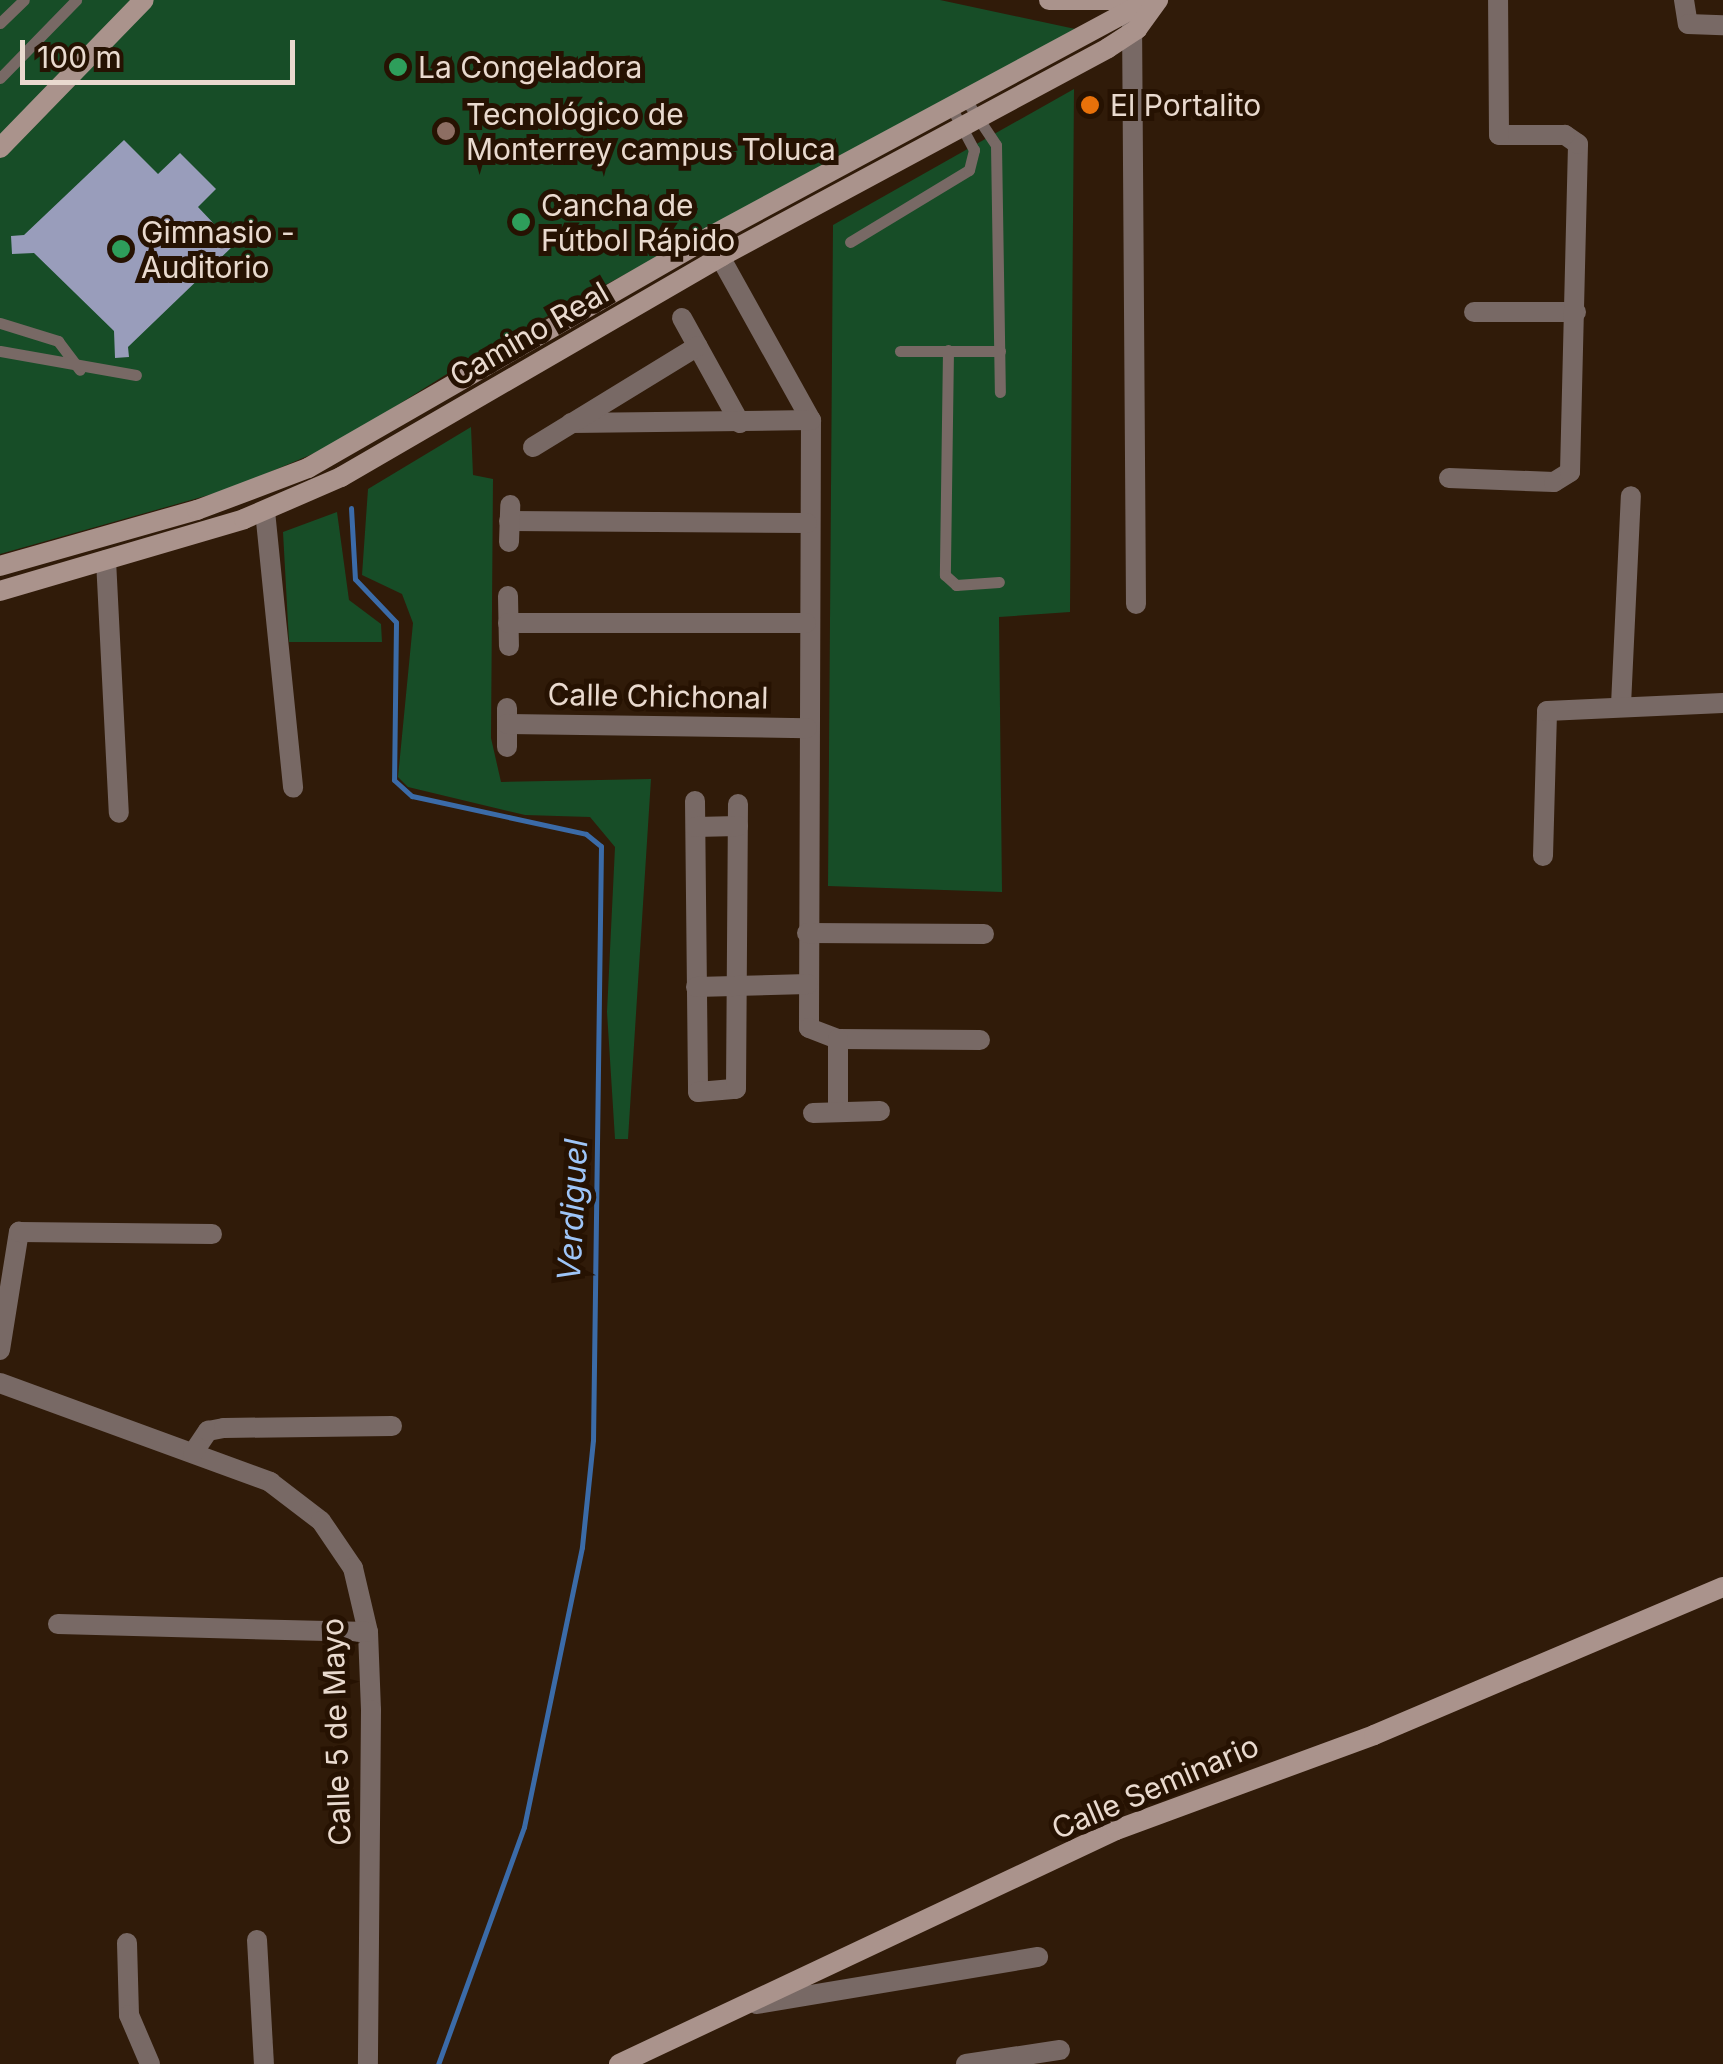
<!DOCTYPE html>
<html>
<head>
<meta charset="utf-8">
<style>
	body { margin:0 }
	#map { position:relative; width:1723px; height:2064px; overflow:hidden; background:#301b09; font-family:Inter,sans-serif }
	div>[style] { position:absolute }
	.green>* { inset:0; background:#174d27 }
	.stream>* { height:5px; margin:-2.5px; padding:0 2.5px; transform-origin:2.5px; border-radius:2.5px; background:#3b6ba8 }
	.building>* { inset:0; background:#999dbb }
	.lane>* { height:11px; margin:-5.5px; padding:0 5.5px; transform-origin:5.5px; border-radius:5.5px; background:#786965 }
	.street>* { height:20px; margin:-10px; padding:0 10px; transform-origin:10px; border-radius:10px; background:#786965 }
	.secondary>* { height:20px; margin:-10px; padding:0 10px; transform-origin:10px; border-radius:10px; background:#aa938c }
	.dots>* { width:28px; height:28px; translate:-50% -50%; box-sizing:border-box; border:5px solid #261202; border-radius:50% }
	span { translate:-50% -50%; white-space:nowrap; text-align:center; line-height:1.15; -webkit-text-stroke:10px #261202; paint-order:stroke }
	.poi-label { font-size:30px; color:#e9dacf }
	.left { translate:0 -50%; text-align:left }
	.street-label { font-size:30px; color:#e9dacf }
	.water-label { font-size:32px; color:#9ec5f8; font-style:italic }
	.scale { position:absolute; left:20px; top:40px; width:275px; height:45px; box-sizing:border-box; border:5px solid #e9dacf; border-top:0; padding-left:12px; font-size:30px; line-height:35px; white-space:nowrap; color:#e9dacf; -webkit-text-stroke:8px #261202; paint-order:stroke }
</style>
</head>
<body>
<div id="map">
	<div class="green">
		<i style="clip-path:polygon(0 0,940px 0,1080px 30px,488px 348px,336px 444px,230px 489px,0 554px)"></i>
		<i style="clip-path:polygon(1074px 89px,1070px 612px,999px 617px,1002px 892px,828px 886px,833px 225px)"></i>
		<i style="clip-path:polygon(471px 427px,473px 475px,493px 479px,491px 738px,501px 782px,651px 779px,628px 1139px,615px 1139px,607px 1012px,615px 847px,590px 817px,525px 815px,408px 787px,398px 777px,413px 623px,402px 594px,362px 575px,368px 489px)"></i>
		<i style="clip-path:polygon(337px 512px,349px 600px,381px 624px,382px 642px,289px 642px,283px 532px)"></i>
	</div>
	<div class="stream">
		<i style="left:351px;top:508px;width:71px;rotate:86.8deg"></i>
		<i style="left:355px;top:579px;width:59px;rotate:46.4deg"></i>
		<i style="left:396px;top:622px;width:158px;rotate:90.7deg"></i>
		<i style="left:394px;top:780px;width:24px;rotate:42deg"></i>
		<i style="left:412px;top:796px;width:178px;rotate:12.3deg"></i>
		<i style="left:586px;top:834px;width:19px;rotate:39deg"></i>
		<i style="left:601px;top:846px;width:594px;rotate:90.77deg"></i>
		<i style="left:593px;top:1440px;width:108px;rotate:95.9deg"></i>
		<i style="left:582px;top:1547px;width:286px;rotate:101.7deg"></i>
		<i style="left:524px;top:1827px;width:252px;rotate:109.9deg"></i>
	</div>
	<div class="building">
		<i style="clip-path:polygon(124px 140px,158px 174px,180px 153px,216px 189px,198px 207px,234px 245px,128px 347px,129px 357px,115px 358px,114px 331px,34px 253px,12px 254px,11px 236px,24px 235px)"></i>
	</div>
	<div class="lane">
		<i style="left:0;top:23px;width:33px;rotate:-44deg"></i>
		<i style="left:0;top:78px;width:109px;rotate:-45.7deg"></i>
		<i style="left:966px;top:100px;width:54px;rotate:56.3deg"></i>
		<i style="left:996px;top:145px;width:247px;rotate:89.1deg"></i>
		<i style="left:850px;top:242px;width:139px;rotate:-31.2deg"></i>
		<i style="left:969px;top:170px;width:21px;rotate:-76deg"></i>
		<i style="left:974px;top:150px;width:49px;rotate:-118.1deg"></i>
		<i style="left:0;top:323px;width:61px;rotate:17.2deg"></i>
		<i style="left:58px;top:341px;width:36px;rotate:53deg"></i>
		<i style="left:948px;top:350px;width:225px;rotate:90.8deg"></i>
		<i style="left:945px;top:575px;width:15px;rotate:42deg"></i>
		<i style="left:956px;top:585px;width:43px;rotate:-4deg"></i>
		<i style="left:0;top:351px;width:138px;rotate:10deg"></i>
		<i style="left:900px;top:351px;width:100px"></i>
	</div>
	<div class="street">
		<i style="left:1684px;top:0;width:24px;rotate:81deg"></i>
		<i style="left:1688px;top:24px;width:35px;rotate:2deg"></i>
		<i style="left:1132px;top:17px;width:587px;rotate:89.61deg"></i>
		<i style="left:709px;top:237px;width:210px;rotate:60.9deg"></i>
		<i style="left:811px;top:420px;width:608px;rotate:90.19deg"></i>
		<i style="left:809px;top:1028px;width:31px;rotate:21deg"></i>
		<i style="left:838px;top:1039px;width:142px;rotate:0.4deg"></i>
		<i style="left:1474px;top:312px;width:102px"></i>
		<i style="left:682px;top:318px;width:120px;rotate:61.1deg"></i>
		<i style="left:571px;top:423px;width:240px;rotate:-0.7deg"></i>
		<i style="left:533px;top:447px;width:193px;rotate:-31.5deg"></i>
		<i style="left:1449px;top:478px;width:105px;rotate:2.2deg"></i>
		<i style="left:1554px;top:482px;width:19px;rotate:-32deg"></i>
		<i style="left:1570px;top:472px;width:328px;rotate:-88.6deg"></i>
		<i style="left:1578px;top:144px;width:16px;rotate:-145deg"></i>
		<i style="left:1565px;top:135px;width:66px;rotate:180deg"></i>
		<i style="left:1499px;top:135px;width:135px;rotate:-90.4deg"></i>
		<i style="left:265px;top:511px;width:278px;rotate:84.2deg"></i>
		<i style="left:509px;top:521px;width:298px;rotate:0.4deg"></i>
		<i style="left:509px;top:542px;width:37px;rotate:-88deg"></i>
		<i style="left:106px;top:560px;width:253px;rotate:87.1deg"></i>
		<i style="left:508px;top:596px;width:50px;rotate:88.9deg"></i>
		<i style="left:508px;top:623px;width:298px"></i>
		<i style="left:1621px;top:705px;width:209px;rotate:-87.3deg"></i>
		<i style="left:507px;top:708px;width:39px;rotate:90deg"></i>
		<i style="left:507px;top:724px;width:300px;rotate:0.8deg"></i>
		<i style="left:695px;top:801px;width:291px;rotate:89.4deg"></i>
		<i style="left:698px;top:1092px;width:38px;rotate:-5deg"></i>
		<i style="left:736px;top:1089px;width:285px;rotate:-89.6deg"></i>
		<i style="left:696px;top:827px;width:42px;rotate:-1.4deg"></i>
		<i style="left:1543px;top:856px;width:145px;rotate:-88.4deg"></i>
		<i style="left:1547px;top:711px;width:176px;rotate:-2.6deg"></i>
		<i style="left:807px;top:933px;width:177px;rotate:0.3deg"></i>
		<i style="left:696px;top:987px;width:112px;rotate:-1.5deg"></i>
		<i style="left:838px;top:1039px;width:73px;rotate:90deg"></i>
		<i style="left:813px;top:1113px;width:67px;rotate:-1.7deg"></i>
		<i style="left:0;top:1350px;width:120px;rotate:-80.9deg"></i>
		<i style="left:19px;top:1232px;width:193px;rotate:0.6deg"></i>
		<i style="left:0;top:1383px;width:288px;rotate:20.1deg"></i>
		<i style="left:270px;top:1482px;width:64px;rotate:37.4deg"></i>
		<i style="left:321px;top:1521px;width:57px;rotate:55.8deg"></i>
		<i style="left:353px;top:1568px;width:66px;rotate:76.8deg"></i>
		<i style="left:368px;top:1632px;width:78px;rotate:87.8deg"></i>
		<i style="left:371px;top:1710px;width:354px;rotate:90.5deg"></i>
		<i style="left:193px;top:1453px;width:27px;rotate:-56deg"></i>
		<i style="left:208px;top:1431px;width:16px;rotate:-11deg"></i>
		<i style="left:224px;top:1428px;width:168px;rotate:-0.7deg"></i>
		<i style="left:58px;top:1624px;width:310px;rotate:1.5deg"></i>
		<i style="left:257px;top:1940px;width:124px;rotate:86.8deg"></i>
		<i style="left:127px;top:1943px;width:72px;rotate:88.4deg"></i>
		<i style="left:129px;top:2015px;width:53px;rotate:66.8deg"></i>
		<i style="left:757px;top:2004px;width:285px;rotate:-9.5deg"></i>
		<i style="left:966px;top:2064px;width:95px;rotate:-8.5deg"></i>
	</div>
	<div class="secondary">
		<i style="left:1049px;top:0;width:73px"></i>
		<i style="left:0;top:148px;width:206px;rotate:-45.8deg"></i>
		<i style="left:0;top:566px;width:205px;rotate:-15.9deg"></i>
		<i style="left:197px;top:510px;width:119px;rotate:-20.7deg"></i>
		<i style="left:308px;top:468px;width:463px;rotate:-29.9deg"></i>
		<i style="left:709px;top:237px;width:500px;rotate:-28.3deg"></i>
		<i style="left:0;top:591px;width:254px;rotate:-16.4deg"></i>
		<i style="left:244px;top:519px;width:106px;rotate:-23.4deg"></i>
		<i style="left:341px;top:477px;width:440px;rotate:-30.1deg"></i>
		<i style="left:722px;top:256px;width:438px;rotate:-28.3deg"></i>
		<i style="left:1108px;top:48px;width:35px;rotate:-33deg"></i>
		<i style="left:1137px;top:29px;width:36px;rotate:-54deg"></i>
		<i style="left:619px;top:2064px;width:549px;rotate:-25.21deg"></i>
		<i style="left:1116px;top:1830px;width:275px;rotate:-20.2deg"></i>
		<i style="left:1374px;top:1735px;width:379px;rotate:-23deg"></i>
	</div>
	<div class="dots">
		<i style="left:398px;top:67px;background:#2e9e5b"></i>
		<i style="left:1090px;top:105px;background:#e8710a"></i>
		<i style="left:446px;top:131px;background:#8d6e63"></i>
		<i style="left:521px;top:222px;background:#2e9e5b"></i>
		<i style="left:121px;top:249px;background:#2e9e5b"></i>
	</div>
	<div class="poi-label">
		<span class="left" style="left:418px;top:67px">La Congeladora</span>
		<span class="left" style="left:1110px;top:105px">El Portalito</span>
		<span class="left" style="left:466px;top:131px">Tecnológico de<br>Monterrey campus Toluca</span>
		<span class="left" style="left:541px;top:222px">Cancha de<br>Fútbol Rápido</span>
		<span class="left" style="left:141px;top:249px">Gimnasio -<br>Auditorio</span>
	</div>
	<div class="street-label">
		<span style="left:529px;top:334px;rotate:-30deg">Camino Real</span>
		<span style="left:658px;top:696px;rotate:1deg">Calle Chichonal</span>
		<span style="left:336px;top:1732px;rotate:-92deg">Calle 5 de Mayo</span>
		<span style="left:1155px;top:1787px;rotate:-23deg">Calle Seminario</span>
	</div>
	<div class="water-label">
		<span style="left:573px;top:1210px;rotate:-87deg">Verdiguel</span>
	</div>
	<div class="scale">100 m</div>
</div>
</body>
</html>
